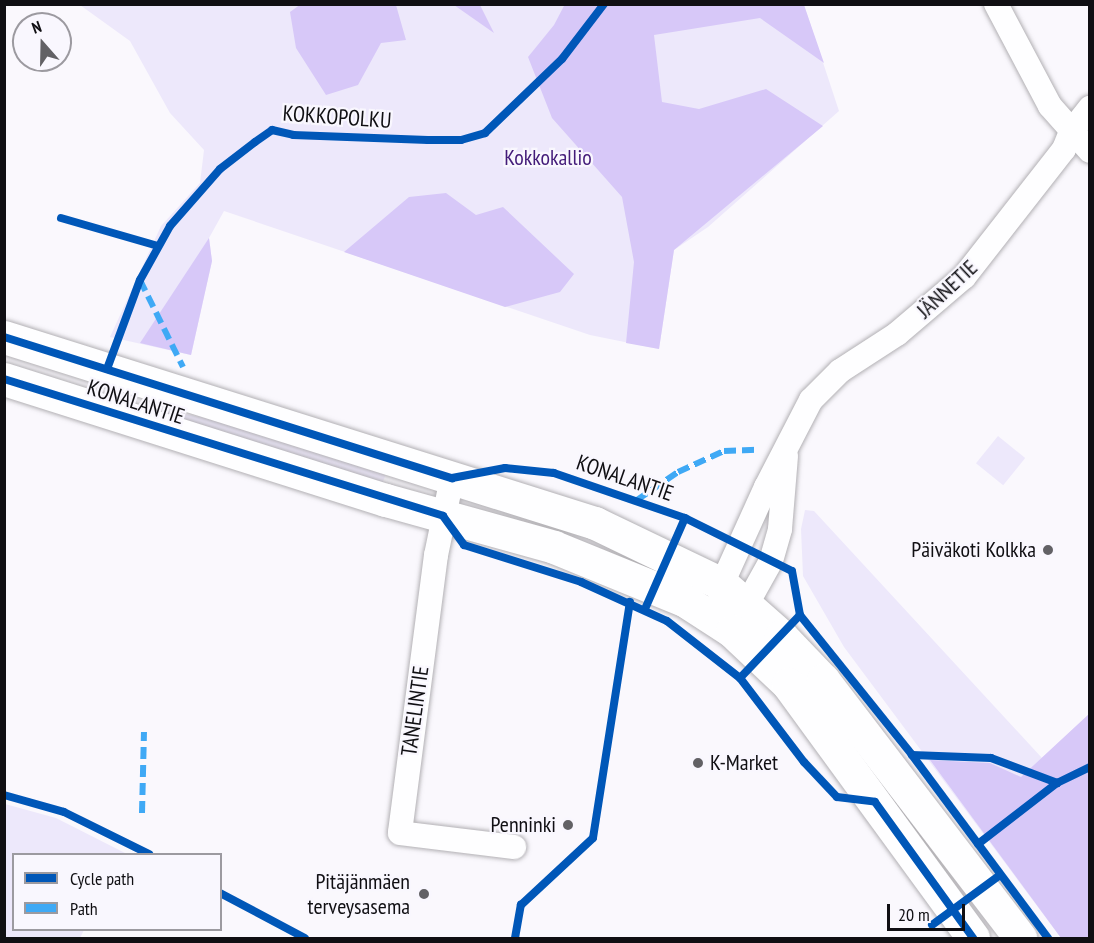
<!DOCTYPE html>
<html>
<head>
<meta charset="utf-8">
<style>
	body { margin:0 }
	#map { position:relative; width:1094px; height:943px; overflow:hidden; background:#faf8fd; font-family:"PT Sans Narrow",sans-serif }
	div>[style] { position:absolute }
	.green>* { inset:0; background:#ede8fb; transform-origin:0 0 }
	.forest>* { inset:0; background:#d7c8f8 }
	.roads { filter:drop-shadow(0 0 2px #b2b0b4) drop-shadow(0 0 2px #b2b0b4) }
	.street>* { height:24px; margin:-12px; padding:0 12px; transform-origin:12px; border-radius:12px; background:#fefeff }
	.secondary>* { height:33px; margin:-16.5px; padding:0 16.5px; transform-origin:16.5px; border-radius:16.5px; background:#fefeff }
	.quiet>* { height:6px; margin-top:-3px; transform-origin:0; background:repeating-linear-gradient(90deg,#3fa9f5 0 12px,transparent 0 18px) }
	.cycleway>* { height:8px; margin:-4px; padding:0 4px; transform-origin:4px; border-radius:4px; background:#0057b8 }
	.dots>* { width:16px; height:16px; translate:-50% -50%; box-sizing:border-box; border:3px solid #f9f7fe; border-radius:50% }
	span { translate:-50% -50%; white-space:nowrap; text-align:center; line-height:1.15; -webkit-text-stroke:4.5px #f9f7fe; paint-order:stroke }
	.street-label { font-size:22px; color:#100f13 }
	.park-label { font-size:22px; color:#431b79 }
	.poi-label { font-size:22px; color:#100f13 }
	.right { translate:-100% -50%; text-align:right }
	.left { translate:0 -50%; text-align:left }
	.frame { position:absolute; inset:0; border:6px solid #100f13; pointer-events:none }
	.legend { position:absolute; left:12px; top:853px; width:210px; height:78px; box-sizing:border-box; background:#f9f7fe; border:2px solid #9c9aa0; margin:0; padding:8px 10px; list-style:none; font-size:18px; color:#100f13 }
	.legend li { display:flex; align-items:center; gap:12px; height:30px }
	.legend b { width:30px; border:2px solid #9c9aa0 }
	.north { position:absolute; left:12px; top:12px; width:60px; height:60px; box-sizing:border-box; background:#f9f7fe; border:2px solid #9c9aa0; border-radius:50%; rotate:340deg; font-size:16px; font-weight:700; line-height:24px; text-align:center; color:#100f13 }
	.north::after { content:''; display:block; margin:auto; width:21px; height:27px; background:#626165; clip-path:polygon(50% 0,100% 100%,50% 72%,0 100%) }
	.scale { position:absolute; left:887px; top:904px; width:78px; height:27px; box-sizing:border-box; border:3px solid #100f13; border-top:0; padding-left:8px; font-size:18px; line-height:21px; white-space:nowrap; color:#100f13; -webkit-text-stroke:4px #f9f7fe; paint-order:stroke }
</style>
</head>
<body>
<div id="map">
	<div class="green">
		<i style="clip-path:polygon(80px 5px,804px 5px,839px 111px,708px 227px,674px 250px,659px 349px,590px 335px,224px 211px,209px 238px,212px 261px,191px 355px,110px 337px,161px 226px,200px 183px,204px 150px,170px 113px,130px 41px)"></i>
		<i style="clip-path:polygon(164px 410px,251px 427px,387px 471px,381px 487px,161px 417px)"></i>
		<i style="left:998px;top:436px;width:35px;height:35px;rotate:39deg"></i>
		<i style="clip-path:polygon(805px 510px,814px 511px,1042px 758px,1089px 714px,1089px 938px,1061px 938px,844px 647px,803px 576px,801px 529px)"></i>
		<i style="clip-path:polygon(5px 804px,56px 818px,125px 853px,14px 854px,14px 930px,84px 930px,80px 938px,5px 938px)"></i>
	</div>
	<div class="forest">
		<i style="clip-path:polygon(301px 4px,396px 5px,406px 40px,381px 43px,358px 85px,326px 95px,296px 48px,290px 12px)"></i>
		<i style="clip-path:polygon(565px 4px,804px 5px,824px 63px,760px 18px,654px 35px,662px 102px,699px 109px,766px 89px,823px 126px,674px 250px,659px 349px,626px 343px,634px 262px,622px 197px,552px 118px,528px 57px,554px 25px)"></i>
		<i style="clip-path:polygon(454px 5px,480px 5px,494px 33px)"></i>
		<i style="clip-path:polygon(446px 193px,476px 215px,503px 207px,574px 274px,560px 292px,505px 307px,344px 252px,409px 197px)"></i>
		<i style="clip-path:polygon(209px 238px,212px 261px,191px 355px,140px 343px)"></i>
		<i style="clip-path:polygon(1089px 714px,1089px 938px,1061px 938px,930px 760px,990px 763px,1021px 777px)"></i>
	</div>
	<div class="roads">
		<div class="street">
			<i style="left:996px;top:4px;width:115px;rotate:62.1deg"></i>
			<i style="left:1050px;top:106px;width:60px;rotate:48.4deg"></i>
			<i style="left:452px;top:478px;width:79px;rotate:101.7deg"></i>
			<i style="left:436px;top:555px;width:280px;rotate:97.4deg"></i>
			<i style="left:400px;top:833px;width:115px;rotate:7deg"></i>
			<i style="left:720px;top:599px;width:15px;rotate:-82deg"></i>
			<i style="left:722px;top:584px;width:107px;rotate:-65.6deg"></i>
			<i style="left:766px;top:487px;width:98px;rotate:-62.7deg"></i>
			<i style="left:811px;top:400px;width:41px;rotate:-45deg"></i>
			<i style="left:840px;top:371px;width:68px;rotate:-33deg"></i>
			<i style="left:897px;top:334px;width:88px;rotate:-40.4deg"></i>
			<i style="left:964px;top:277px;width:162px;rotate:-52deg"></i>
			<i style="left:1064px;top:149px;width:18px;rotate:-68deg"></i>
			<i style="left:1071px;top:132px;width:31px;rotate:-52deg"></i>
			<i style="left:732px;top:612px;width:17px;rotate:-28deg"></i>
			<i style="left:747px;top:604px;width:49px;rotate:-60.8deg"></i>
			<i style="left:771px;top:561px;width:33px;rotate:-74deg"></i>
			<i style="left:780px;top:529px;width:73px;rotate:-85.3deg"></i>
		</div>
		<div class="secondary">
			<i style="left:4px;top:337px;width:620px;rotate:17.47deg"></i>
			<i style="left:595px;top:523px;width:141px;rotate:25.7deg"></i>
			<i style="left:722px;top:584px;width:79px;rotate:41.4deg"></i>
			<i style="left:781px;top:636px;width:61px;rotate:46.3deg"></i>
			<i style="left:823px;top:680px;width:325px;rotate:52.6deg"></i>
			<i style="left:4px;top:379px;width:401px;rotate:17.6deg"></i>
			<i style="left:386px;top:500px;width:174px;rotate:15.6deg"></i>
			<i style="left:554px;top:547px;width:140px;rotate:22.2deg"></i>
			<i style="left:684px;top:600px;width:57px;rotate:32.9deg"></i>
			<i style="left:732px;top:631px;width:77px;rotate:43.4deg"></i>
			<i style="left:788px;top:684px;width:314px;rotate:53.9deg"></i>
		</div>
	</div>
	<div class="quiet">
		<i style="left:140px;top:280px;width:97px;rotate:63.7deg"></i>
		<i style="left:637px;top:500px;width:50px;rotate:-34.3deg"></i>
		<i style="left:678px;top:472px;width:51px;rotate:-24.5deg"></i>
		<i style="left:724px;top:451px;width:33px;rotate:-2deg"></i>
		<i style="left:142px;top:813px;width:81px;rotate:-88.6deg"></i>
	</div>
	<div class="cycleway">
		<i style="left:61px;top:218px;width:101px;rotate:16.1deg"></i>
		<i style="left:4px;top:337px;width:470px;rotate:17.5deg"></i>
		<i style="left:452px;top:478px;width:54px;rotate:-10.7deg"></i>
		<i style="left:505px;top:468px;width:49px;rotate:5.8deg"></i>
		<i style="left:554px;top:473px;width:139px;rotate:19deg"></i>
		<i style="left:685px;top:518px;width:119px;rotate:26.4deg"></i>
		<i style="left:792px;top:571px;width:45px;rotate:79.7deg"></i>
		<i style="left:800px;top:615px;width:179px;rotate:51.3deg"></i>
		<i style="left:912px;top:755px;width:228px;rotate:53.4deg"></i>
		<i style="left:107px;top:369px;width:95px;rotate:-69.7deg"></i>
		<i style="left:140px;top:280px;width:62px;rotate:-60.9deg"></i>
		<i style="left:170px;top:226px;width:76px;rotate:-48.7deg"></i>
		<i style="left:220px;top:169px;width:44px;rotate:-37.6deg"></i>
		<i style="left:255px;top:142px;width:21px;rotate:-35deg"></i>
		<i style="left:272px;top:130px;width:22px;rotate:13deg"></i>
		<i style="left:293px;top:135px;width:135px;rotate:2.1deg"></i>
		<i style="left:428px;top:140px;width:33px"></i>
		<i style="left:461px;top:140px;width:25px;rotate:-16deg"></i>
		<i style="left:485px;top:133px;width:107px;rotate:-43.9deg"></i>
		<i style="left:562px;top:59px;width:69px;rotate:-52.6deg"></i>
		<i style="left:4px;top:379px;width:460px;rotate:17.3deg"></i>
		<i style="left:443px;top:516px;width:36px;rotate:54deg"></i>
		<i style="left:464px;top:545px;width:123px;rotate:17.5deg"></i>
		<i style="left:581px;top:582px;width:94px;rotate:24.4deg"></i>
		<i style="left:667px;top:621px;width:93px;rotate:38deg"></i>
		<i style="left:740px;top:678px;width:106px;rotate:52.7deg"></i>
		<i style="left:804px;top:762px;width:48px;rotate:46.7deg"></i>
		<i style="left:837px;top:797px;width:38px;rotate:7deg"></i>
		<i style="left:875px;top:802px;width:168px;rotate:54.2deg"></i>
		<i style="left:645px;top:609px;width:99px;rotate:-66.3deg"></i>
		<i style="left:740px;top:678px;width:87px;rotate:-46.4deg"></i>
		<i style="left:912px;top:755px;width:79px;rotate:2.2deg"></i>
		<i style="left:991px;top:758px;width:71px;rotate:20.7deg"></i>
		<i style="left:4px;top:795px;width:62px;rotate:15.8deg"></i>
		<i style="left:64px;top:812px;width:95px;rotate:26.3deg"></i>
		<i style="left:978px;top:844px;width:100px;rotate:-37.7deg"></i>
		<i style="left:1057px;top:783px;width:37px;rotate:-26deg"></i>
		<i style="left:220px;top:893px;width:96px;rotate:27.9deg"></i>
		<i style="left:932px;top:925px;width:84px;rotate:-36.3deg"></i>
		<i style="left:515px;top:938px;width:34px;rotate:-80deg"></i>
		<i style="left:521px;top:905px;width:98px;rotate:-42.9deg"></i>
		<i style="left:593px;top:838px;width:239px;rotate:-81.1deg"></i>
	</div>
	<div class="dots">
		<i style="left:1048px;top:550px;background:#626165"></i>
		<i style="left:698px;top:763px;background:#626165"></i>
		<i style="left:568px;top:825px;background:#626165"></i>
		<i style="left:424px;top:894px;background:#626165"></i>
	</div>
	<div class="street-label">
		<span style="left:337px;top:117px;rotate:4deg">KOKKOPOLKU</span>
		<span style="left:947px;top:289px;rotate:-43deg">JÄNNETIE</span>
		<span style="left:136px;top:402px;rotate:18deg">KONALANTIE</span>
		<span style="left:625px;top:478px;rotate:19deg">KONALANTIE</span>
		<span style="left:415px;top:711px;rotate:-82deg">TANELINTIE</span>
	</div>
	<div class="park-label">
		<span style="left:548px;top:158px">Kokkokallio</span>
	</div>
	<div class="poi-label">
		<span class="right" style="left:1036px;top:550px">Päiväkoti Kolkka</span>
		<span class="left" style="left:710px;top:763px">K-Market</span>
		<span class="right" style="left:556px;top:825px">Penninki</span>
		<span class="right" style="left:410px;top:894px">Pitäjänmäen<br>terveysasema</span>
	</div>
	<div class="frame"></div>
	<ul class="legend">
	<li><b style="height:8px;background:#0057b8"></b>Cycle path</li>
	<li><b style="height:8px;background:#3fa9f5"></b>Path</li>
	</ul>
	<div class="north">N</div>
	<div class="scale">20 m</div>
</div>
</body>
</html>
